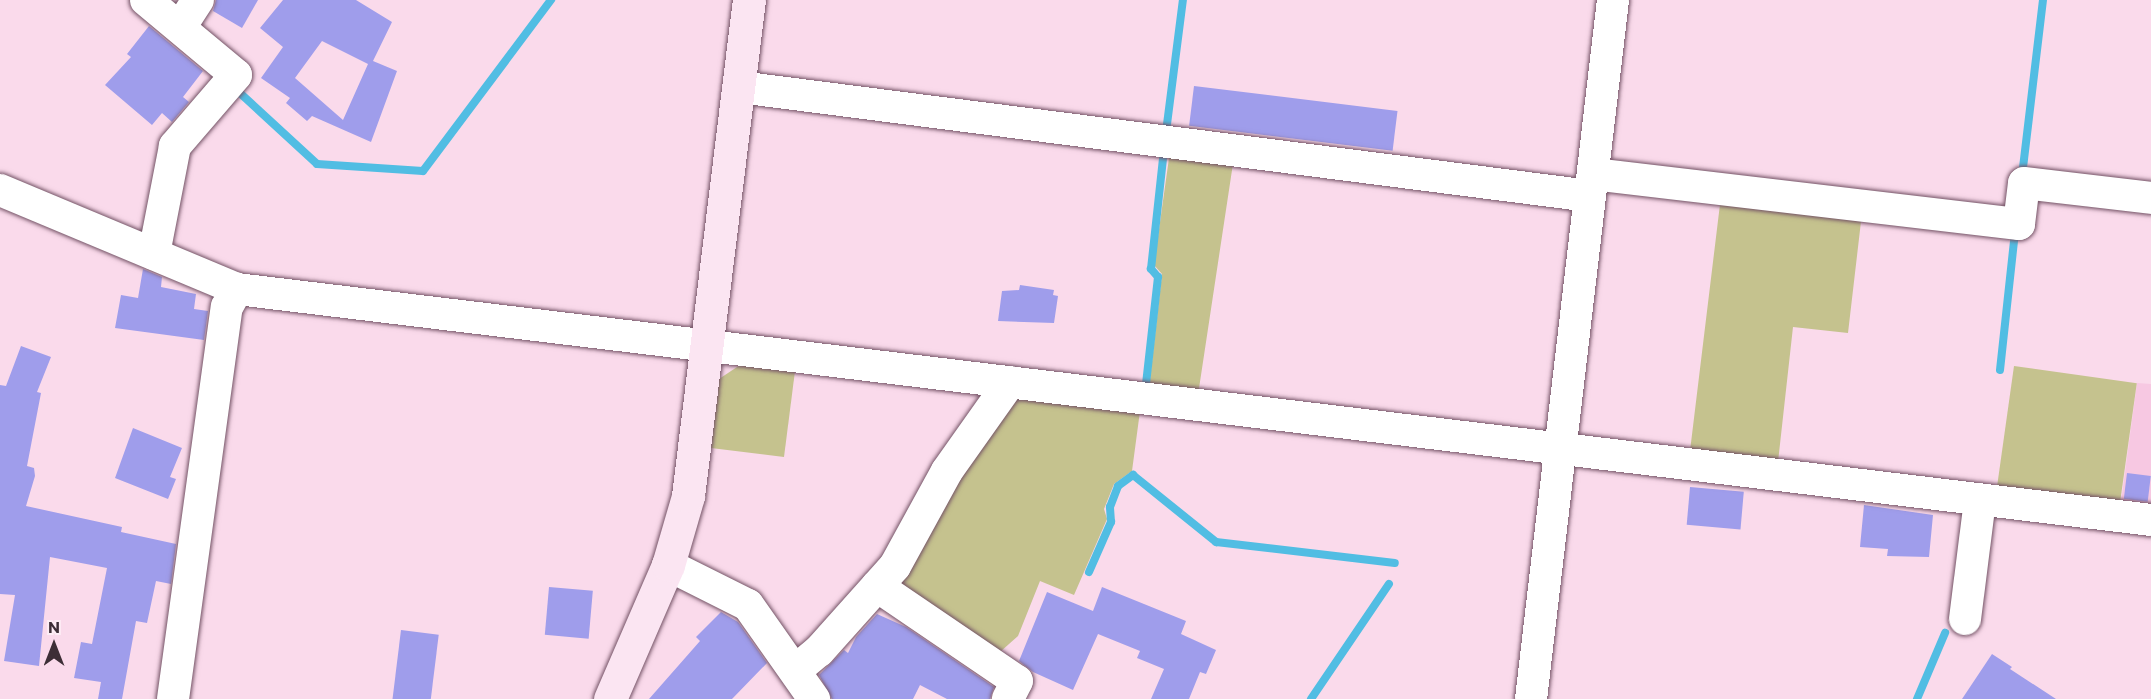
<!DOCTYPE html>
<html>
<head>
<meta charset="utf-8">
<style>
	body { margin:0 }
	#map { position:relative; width:2151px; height:699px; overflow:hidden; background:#fadaeb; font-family:Commissioner,sans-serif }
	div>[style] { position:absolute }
	.built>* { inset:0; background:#f7c8e2 }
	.green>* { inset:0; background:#c5c28e; transform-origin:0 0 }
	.stream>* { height:8px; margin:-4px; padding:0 4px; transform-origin:4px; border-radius:4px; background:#51bde3 }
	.building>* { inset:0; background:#9f9deb; transform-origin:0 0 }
	.roads { filter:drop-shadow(0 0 2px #735265) drop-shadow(0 0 2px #735265) }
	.street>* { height:32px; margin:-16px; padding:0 16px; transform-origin:16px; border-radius:16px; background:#fff }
	.secondary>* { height:33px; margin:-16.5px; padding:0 16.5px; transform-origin:16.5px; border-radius:16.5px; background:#fbe5f2 }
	span { translate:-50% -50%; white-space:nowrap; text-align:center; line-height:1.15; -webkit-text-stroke:4.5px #fdedf5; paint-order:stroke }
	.north { position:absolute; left:24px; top:615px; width:60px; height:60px; -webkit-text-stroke:4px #fdedf5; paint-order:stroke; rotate:0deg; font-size:16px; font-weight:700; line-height:24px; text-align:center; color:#3d2e36 }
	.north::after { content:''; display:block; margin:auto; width:21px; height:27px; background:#3d2e36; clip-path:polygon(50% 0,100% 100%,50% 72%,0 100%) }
</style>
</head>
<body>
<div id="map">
	<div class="built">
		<i style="clip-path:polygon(2137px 383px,2151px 384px,2151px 506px,2121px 502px)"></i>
	</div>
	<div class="green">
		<i style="clip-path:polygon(1170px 151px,1234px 157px,1198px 395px,1149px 388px,1162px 274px,1154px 265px)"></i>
		<i style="clip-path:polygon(1721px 196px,1862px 213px,1848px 333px,1793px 327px,1778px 462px,1690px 451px)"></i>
		<i style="clip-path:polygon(740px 365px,795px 371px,784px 457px,711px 448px,719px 379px)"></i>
		<i style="left:2014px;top:366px;width:124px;height:121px;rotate:8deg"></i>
		<i style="clip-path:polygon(1019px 396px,1140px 411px,1132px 471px,1114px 484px,1104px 509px,1107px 519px,1074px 595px,1040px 581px,1018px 636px,1000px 652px,893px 588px,956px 474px)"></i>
	</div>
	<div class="stream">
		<i style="left:241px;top:94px;width:103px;rotate:42.6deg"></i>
		<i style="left:317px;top:164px;width:106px;rotate:3.8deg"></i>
		<i style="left:423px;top:171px;width:214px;rotate:-53.2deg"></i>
		<i style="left:1166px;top:132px;width:133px;rotate:-82.7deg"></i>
		<i style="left:2022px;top:176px;width:177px;rotate:-83.2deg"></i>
		<i style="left:2000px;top:370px;width:139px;rotate:-83.8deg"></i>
		<i style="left:1146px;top:384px;width:108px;rotate:-83.6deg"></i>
		<i style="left:1158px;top:277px;width:11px;rotate:-131deg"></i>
		<i style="left:1151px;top:269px;width:121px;rotate:-83.8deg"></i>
		<i style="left:1089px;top:572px;width:55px;rotate:-66.3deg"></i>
		<i style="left:1111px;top:522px;width:15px;rotate:-94deg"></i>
		<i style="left:1110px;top:507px;width:22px;rotate:-69deg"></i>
		<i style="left:1118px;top:486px;width:19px;rotate:-36deg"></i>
		<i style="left:1133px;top:475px;width:107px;rotate:38.9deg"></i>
		<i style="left:1216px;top:542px;width:180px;rotate:6.7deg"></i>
		<i style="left:1311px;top:699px;width:139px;rotate:-55.9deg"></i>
		<i style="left:1917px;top:699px;width:72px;rotate:-67deg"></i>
	</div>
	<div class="building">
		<i style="clip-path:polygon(216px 0,258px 0,242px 28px,213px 11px)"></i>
		<i style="clip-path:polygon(evenodd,283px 0,356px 0,392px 22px,373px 61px,397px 71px,371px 142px,312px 116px,307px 121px,286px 103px,290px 98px,261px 78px,283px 47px,260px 28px,283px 0,322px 41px,368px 64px,343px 120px,295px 78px,322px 41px)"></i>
		<i style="clip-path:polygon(149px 26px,203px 71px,183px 97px,189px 102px,172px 122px,162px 113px,152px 125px,105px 85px,131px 57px,127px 54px)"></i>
		<i style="left:1194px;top:86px;width:205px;height:40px;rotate:7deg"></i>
		<i style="clip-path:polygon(143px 269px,162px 277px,161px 287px,196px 294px,194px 309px,208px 311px,204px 340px,115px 328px,121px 295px,138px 298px)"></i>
		<i style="clip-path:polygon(1020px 285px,1054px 290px,1053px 295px,1058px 296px,1054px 323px,998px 321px,1002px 291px,1019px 290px)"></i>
		<i style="clip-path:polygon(21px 346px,51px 357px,37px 392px,41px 393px,27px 466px,34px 468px,35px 476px,26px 506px,122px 527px,121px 532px,176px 544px,171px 584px,156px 581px,147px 623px,136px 621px,122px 699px,98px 699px,101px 682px,74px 678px,81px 642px,92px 644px,107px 568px,50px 557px,39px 666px,4px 661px,15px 595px,0 594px,0 385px,6px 386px)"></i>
		<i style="clip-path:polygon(133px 428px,182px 448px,170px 477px,176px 479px,168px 499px,115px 478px)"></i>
		<i style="left:2127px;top:473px;width:24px;height:26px;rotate:7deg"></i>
		<i style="left:1690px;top:487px;width:54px;height:38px;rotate:5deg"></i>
		<i style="clip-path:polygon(1864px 505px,1933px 515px,1929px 557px,1887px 556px,1888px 549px,1860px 547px)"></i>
		<i style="left:549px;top:587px;width:44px;height:48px;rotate:5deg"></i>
		<i style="clip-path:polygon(1102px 587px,1186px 621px,1181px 634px,1216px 650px,1206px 674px,1200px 672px,1189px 699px,1151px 699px,1164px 669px,1137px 658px,1140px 651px,1098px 634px,1073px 690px,1033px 672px,1019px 661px,1047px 592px,1093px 611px)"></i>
		<i style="clip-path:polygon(721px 612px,738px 622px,767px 663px,732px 699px,649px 699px,700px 641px,696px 637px)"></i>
		<i style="clip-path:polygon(877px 614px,906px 627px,994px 687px,990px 699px,947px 699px,920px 685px,913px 699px,832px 699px,819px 675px,844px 650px,848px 653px,856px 637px)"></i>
		<i style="left:401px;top:630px;width:38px;height:70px;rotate:7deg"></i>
		<i style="clip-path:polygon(1992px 654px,2012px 667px,2010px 669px,2056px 699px,1962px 699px)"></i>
	</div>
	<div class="roads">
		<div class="street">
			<i style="left:146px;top:0;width:117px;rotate:39.8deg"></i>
			<i style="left:236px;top:75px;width:94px;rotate:130.7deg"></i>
			<i style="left:175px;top:146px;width:110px;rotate:101deg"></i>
			<i style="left:181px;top:26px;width:31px;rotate:-57deg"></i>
			<i style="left:739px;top:87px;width:858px;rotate:7.3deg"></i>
			<i style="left:1593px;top:174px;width:429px;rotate:6.7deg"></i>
			<i style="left:2019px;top:224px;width:41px;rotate:-83deg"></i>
			<i style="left:2024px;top:183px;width:128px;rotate:6.7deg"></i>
			<i style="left:0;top:190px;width:257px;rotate:22.7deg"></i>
			<i style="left:237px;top:289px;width:1928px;rotate:6.88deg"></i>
			<i style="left:668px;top:565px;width:89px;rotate:26.6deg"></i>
			<i style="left:748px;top:605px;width:115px;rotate:54.9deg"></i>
			<i style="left:877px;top:586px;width:169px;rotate:34.2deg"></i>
			<i style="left:1017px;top:681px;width:20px;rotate:117deg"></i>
			<i style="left:1965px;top:619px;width:120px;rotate:-82.8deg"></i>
			<i style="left:796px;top:670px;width:30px;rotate:-40deg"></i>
			<i style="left:819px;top:651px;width:114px;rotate:-48.2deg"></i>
			<i style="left:895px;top:566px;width:108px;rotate:-61.3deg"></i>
			<i style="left:947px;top:471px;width:109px;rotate:-54.7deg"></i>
			<i style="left:173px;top:699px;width:396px;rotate:-82.2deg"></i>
			<i style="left:227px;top:307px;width:21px;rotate:-61deg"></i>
			<i style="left:1531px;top:699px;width:704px;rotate:-83.31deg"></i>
		</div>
		<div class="secondary">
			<i style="left:610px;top:699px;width:146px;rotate:-66.6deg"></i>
			<i style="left:668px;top:565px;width:72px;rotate:-73.8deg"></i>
			<i style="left:688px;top:496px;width:500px;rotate:-83deg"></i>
		</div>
	</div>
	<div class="north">N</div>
</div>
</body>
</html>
